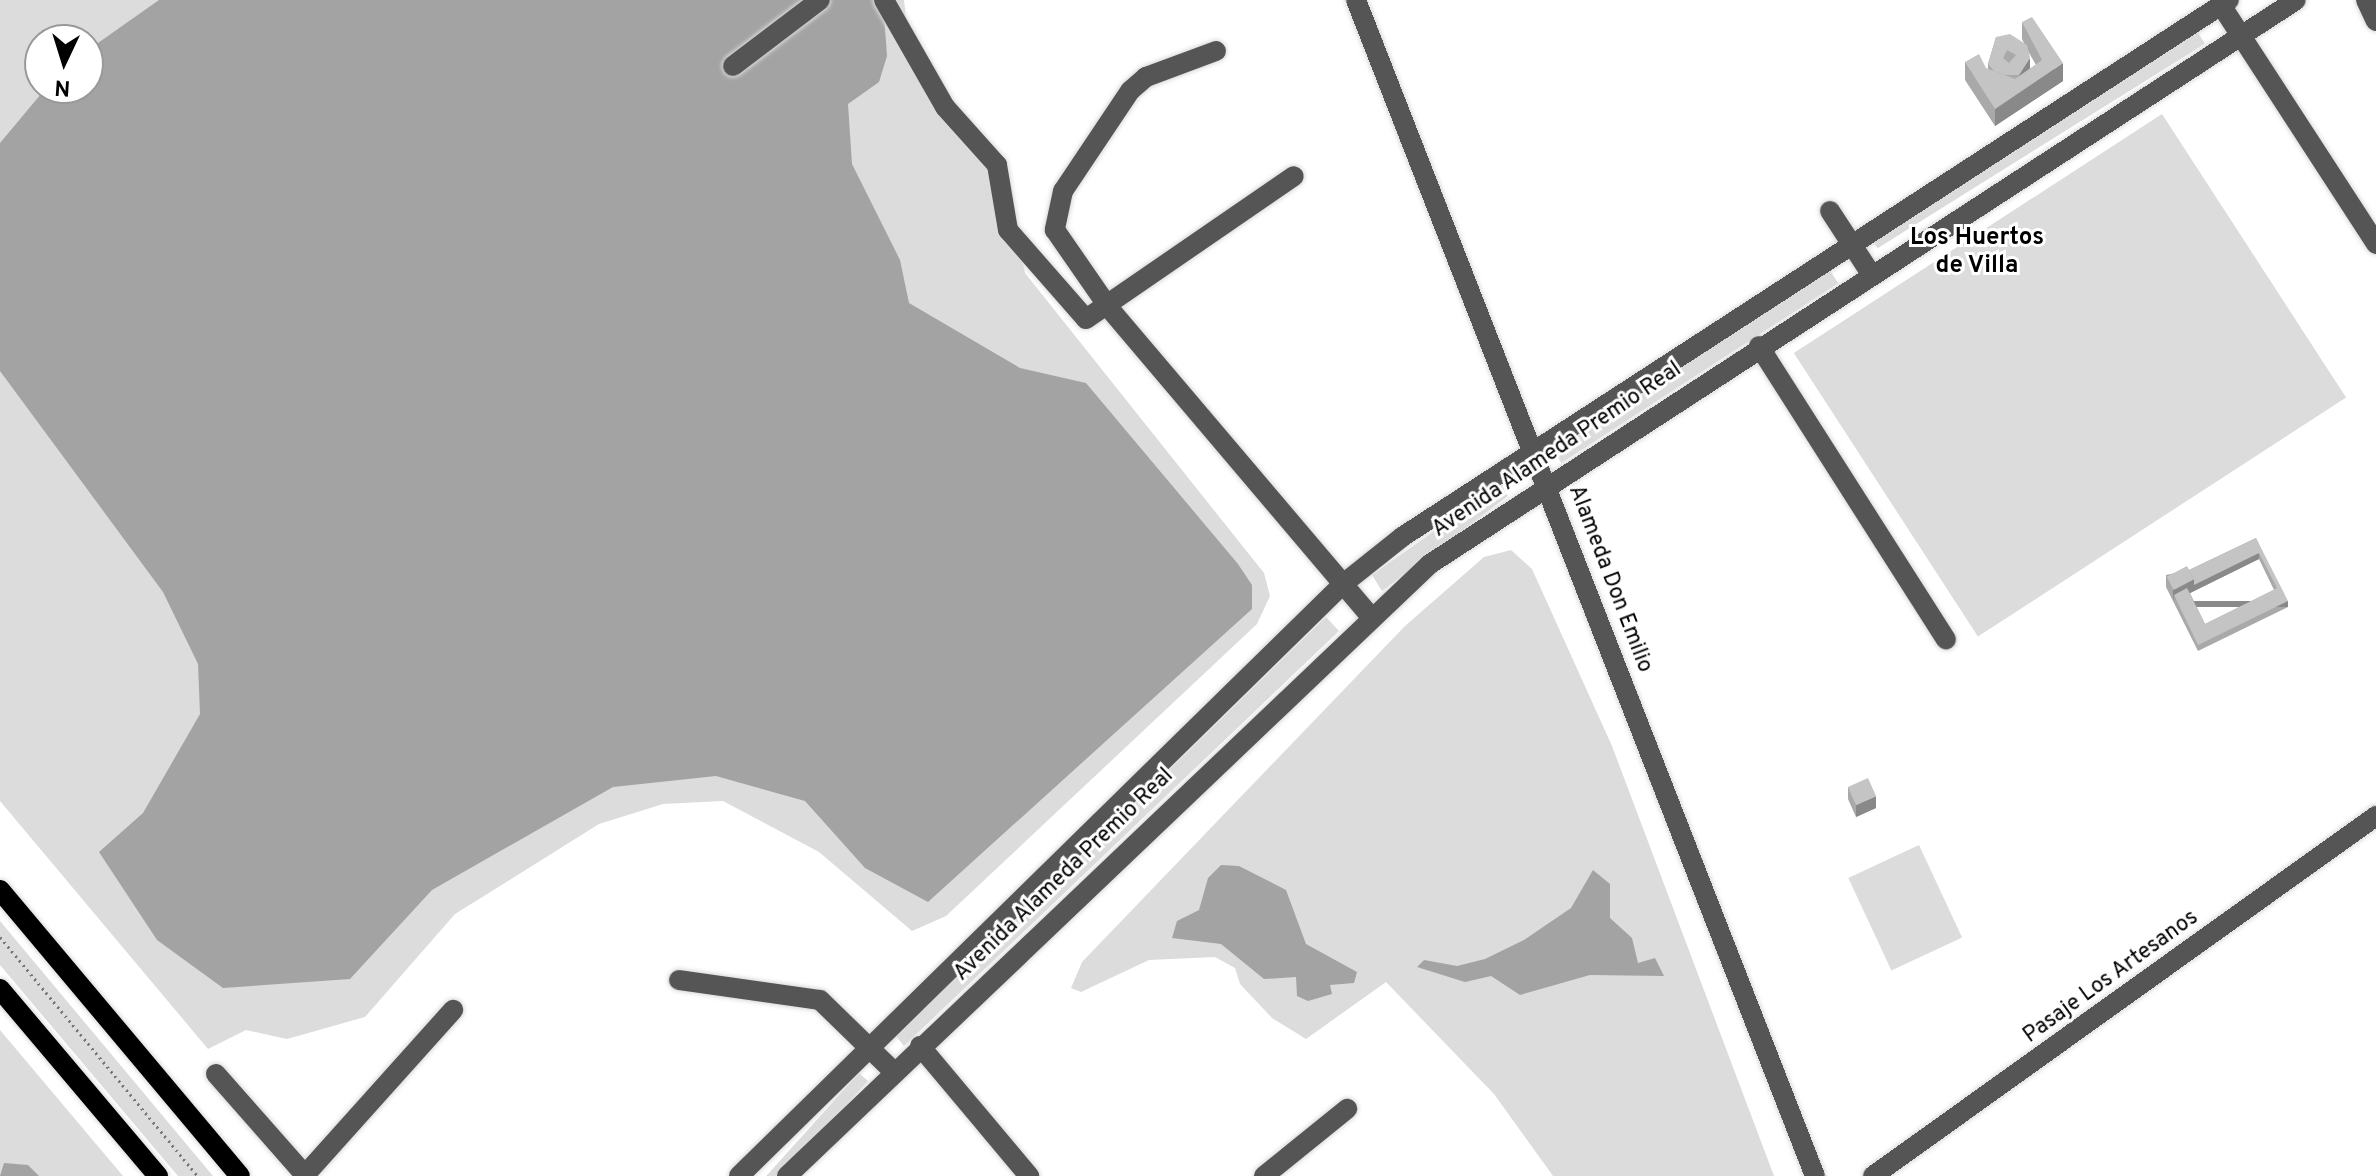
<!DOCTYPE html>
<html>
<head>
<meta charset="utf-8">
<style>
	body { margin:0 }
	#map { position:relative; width:2376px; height:1176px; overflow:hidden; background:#fff; font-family:Overpass,sans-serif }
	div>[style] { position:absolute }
	.green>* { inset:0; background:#dcdcdc; transform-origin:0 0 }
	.water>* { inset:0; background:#a3a3a3 }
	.path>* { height:3px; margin-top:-1.5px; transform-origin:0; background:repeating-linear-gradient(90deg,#777 0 2px,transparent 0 6px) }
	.roads { filter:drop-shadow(0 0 2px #dbdbdb) drop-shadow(0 0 2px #dbdbdb) }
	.minor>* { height:20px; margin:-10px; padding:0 10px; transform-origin:10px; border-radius:10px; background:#555 }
	.major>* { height:20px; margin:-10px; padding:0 10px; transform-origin:10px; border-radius:10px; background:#000 }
	.wall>* { inset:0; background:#a9a9a9 }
	.shaded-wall>* { inset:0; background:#898989; transform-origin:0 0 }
	.building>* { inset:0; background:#c4c4c4; transform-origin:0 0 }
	span { translate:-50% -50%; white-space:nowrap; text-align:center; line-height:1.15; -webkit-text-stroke:6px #fff; paint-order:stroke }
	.street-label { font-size:22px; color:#000 }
	.neighbourhood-label { font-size:24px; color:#000; font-weight:700 }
	.north { position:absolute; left:24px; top:24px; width:80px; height:80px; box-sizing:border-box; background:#fff; border:2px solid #999; border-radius:50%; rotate:184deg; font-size:22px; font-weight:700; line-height:32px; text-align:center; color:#000 }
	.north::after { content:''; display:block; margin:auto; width:28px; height:36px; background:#000; clip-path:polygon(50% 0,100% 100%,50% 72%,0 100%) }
</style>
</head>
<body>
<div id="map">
	<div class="green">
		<i style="clip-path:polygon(evenodd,0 0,904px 0,907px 28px,957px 115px,1003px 161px,1025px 273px,1264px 573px,1270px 596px,1257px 624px,946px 916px,912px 931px,819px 852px,723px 801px,663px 804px,599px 824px,455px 914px,365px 1017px,287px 1039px,246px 1030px,208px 1049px,0 801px,0 0,40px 40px,88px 40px,88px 88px,40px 88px,40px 40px)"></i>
		<i style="left:2197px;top:31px;width:15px;height:386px;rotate:58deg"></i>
		<i style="left:2162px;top:114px;width:338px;height:439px;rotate:57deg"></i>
		<i style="left:1829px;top:269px;width:17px;height:330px;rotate:57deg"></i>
		<i style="clip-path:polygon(1501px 484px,1508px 496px,1382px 591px,1372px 575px)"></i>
		<i style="clip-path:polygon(1511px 550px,1532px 569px,1612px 746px,1774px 1176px,1553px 1176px,1494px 1094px,1386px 982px,1306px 1039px,1272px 1018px,1240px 984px,1235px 968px,1215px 957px,1149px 960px,1081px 992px,1071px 988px,1082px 962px,1405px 626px,1484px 557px)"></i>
		<i style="clip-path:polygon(1326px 617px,1339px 631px,904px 1046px,896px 1036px)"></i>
		<i style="left:1919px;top:845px;width:102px;height:78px;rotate:65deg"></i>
		<i style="clip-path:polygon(0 921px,213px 1176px,178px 1176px,0 965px)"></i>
		<i style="clip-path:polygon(0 1030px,123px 1176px,0 1176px)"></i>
		<i style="left:859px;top:1073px;width:12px;height:147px;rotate:42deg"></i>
	</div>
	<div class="water">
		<i style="clip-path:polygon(159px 0,883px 0,887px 56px,879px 82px,848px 104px,852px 164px,900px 260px,909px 303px,1020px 368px,1086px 383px,1238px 564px,1252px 585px,1252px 609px,928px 902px,865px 868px,805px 801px,716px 776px,613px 787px,432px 890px,350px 979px,223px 988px,157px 940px,99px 852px,143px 813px,200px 714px,198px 664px,163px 592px,0 371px,0 143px,46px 88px,88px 88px,88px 50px)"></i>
		<i style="clip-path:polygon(1221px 865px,1239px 866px,1286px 890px,1306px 944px,1357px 972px,1354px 983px,1330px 985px,1332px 994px,1308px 1001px,1297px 996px,1296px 977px,1264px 979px,1221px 944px,1172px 938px,1177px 921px,1199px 910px,1208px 878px)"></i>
		<i style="clip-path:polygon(1593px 870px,1610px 884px,1610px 918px,1632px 938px,1638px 963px,1655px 958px,1664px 976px,1590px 975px,1520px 995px,1491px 976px,1465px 982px,1417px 967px,1424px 960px,1457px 966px,1485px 959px,1524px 940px,1571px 908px)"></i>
		<i style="clip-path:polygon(4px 1163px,28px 1165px,39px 1176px,0 1176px)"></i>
	</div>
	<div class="path">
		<i style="left:0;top:937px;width:310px;rotate:50.4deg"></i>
	</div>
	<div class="roads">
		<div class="minor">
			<i style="left:884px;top:0;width:123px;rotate:60.3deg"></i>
			<i style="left:945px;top:107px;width:78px;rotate:48.1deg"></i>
			<i style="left:997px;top:165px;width:66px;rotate:80.4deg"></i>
			<i style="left:1008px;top:230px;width:118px;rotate:48.8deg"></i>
			<i style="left:1086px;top:319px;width:252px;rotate:-34.5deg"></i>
			<i style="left:1356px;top:0;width:1262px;rotate:68.68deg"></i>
			<i style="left:2366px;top:0;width:23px;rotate:65deg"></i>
			<i style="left:2221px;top:5px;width:285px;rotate:57deg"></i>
			<i style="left:1216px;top:51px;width:75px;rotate:159.6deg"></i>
			<i style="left:1146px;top:77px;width:21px;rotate:139deg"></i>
			<i style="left:1130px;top:91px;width:120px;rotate:123.8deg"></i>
			<i style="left:1063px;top:191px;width:40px;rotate:102deg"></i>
			<i style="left:1055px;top:230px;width:95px;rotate:55.3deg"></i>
			<i style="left:1109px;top:308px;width:404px;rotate:49.7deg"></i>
			<i style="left:733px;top:66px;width:109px;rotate:-37.2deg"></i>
			<i style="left:1830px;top:211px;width:75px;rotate:56.9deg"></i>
			<i style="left:1759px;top:346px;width:348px;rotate:57.5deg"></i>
			<i style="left:679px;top:980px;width:142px;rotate:8.1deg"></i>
			<i style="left:820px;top:1000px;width:103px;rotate:44.2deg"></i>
			<i style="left:920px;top:1046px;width:170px;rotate:50deg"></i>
			<i style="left:216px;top:1074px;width:135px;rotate:48.6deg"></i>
			<i style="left:305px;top:1175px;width:222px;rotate:-48.1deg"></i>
			<i style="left:739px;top:1176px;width:846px;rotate:-44.43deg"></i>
			<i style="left:1343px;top:584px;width:75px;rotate:-38.5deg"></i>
			<i style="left:1402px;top:537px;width:986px;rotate:-33deg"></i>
			<i style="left:787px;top:1176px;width:888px;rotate:-43.59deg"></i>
			<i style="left:1430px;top:564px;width:1033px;rotate:-33.07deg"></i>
			<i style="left:1264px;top:1176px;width:107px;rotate:-38.9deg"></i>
			<i style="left:1873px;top:1176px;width:619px;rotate:-35.59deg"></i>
		</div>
		<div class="major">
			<i style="left:0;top:890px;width:373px;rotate:50deg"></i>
			<i style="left:0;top:989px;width:245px;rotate:49.8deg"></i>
		</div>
	</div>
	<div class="wall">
		<i style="clip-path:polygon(evenodd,2022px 22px,2063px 81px,1995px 126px,1965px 80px,1965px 62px,1988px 69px,1988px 64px,1996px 37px,2024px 43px,2022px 39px,2022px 22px,2028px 51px,2036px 65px,2030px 69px,2028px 51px)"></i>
		<i style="clip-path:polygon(evenodd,2256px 538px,2288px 607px,2198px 651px,2166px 587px,2166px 575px,2189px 570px,2256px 538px,2259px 559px,2274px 590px,2205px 624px,2190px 593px,2259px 559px)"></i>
		<i style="clip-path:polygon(1848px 787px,1876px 808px,1856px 817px,1848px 799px)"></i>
	</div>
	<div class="shaded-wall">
		<i style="clip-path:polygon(2030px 58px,2030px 70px,2019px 87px,2019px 75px)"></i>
		<i style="clip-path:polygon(2063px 63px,2063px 81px,1995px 126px,1995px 109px)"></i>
		<i style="clip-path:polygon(2259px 553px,2259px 559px,2176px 600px,2174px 595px,2173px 601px,2173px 589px,2194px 579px)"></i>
		<i style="left:2288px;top:601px;width:6px;height:100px;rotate:90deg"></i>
		<i style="clip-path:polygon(1876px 796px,1876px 808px,1856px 817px,1856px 805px)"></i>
	</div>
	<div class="building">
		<i style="clip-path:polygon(2032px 17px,2063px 63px,1995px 109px,1965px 62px,1979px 54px,1986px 68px,2015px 79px,2042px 60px,2022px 22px)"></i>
		<i style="clip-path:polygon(evenodd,2010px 34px,2027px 45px,2030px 58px,2019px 75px,2005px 75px,1994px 71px,1988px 64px,1996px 37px,2010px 34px,2007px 50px,2016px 55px,2009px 63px,2003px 58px,2007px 50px)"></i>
		<i style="clip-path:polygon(2256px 538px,2288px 601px,2198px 645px,2174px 595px,2187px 588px,2205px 624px,2277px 588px,2259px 553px,2194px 585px,2194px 579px,2189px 570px)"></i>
		<i style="left:2187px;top:566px;width:15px;height:23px;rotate:62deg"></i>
		<i style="left:1868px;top:778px;width:20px;height:22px;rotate:66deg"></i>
	</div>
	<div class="street-label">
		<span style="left:1557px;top:450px;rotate:-34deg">Avenida Alameda Premio Real</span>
		<span style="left:1610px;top:579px;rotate:69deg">Alameda Don Emilio</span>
		<span style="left:1064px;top:875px;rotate:-44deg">Avenida Alameda Premio Real</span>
		<span style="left:2111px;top:977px;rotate:-36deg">Pasaje Los Artesanos</span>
	</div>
	<div class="neighbourhood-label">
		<span style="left:1977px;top:253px">Los Huertos<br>de Villa</span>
	</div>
	<div class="north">N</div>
</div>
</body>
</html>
